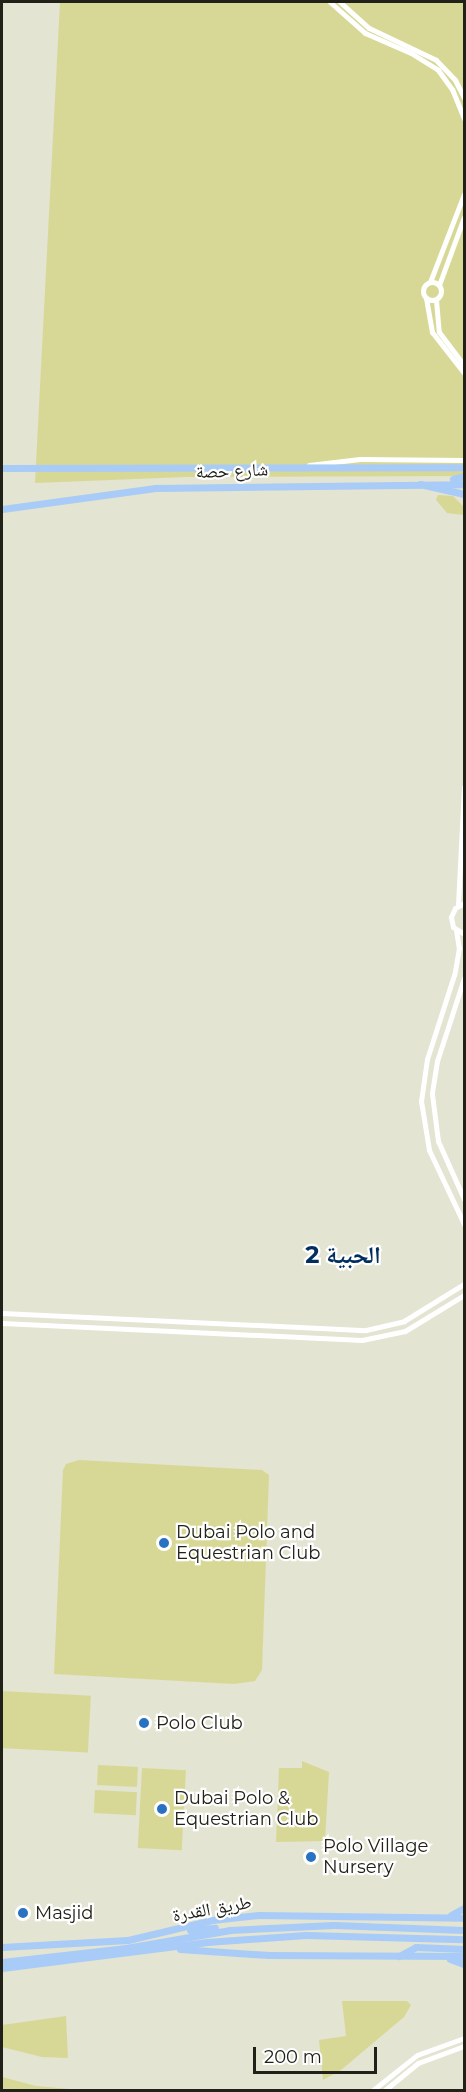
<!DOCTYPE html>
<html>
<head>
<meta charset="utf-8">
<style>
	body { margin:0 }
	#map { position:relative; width:466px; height:2092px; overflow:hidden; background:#e3e4d1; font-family:Montserrat,"Noto Naskh Arabic",sans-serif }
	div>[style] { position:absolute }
	.green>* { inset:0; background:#d8d896; transform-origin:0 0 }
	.tertiary>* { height:5px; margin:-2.5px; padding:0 2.5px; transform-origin:2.5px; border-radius:2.5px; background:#fff }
	.tertiary>.ring { margin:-2.5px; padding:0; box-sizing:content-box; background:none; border:5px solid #fff; border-radius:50% }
	.primary>* { height:7px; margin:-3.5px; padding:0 3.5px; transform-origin:3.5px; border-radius:3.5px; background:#a8cbf7 }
	.dots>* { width:16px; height:16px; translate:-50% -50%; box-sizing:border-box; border:3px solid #fff; border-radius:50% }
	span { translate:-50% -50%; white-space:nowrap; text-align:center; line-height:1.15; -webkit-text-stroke:4.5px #fff; paint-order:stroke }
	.street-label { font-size:18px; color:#21211a }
	.poi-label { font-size:18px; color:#21211a }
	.left { translate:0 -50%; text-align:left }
	.district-label { font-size:24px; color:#002e5f; font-weight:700 }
	.frame { position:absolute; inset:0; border:3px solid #21211a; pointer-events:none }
	.scale { position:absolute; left:253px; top:2047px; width:124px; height:27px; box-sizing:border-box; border:3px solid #21211a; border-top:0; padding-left:8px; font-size:18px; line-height:21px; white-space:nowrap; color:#21211a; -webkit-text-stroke:4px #fff; paint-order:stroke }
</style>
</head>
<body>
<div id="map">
	<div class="green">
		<i style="clip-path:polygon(60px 2px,464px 2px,464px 476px,186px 477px,35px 483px)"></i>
		<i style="clip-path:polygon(438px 495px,453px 496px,464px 507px,464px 540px,464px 515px,447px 513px,436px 500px)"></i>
		<i style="clip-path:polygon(79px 1460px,262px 1470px,269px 1475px,262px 1670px,255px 1681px,234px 1684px,54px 1674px,63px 1470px,66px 1464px)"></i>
		<i style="left:2px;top:1691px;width:89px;height:57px;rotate:3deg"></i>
		<i style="clip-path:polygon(302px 1761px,329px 1772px,325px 1841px,276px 1842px,279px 1768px,302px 1768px)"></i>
		<i style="left:98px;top:1765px;width:40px;height:20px;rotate:3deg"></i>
		<i style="left:142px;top:1768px;width:44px;height:80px;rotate:3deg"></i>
		<i style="left:95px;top:1790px;width:42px;height:23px;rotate:3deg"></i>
		<i style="clip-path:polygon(342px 2001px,407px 2001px,411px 2005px,404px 2017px,341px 2070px,323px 2080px,319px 2040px,346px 2036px)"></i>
		<i style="clip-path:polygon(66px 2016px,68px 2058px,42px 2057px,2px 2047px,2px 2025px)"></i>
		<i style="clip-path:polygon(2px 2077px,36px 2086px,81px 2090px,2px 2090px)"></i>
	</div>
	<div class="tertiary">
		<i style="left:330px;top:2px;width:47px;rotate:41.5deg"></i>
		<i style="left:365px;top:33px;width:50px;rotate:23.5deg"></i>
		<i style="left:411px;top:53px;width:32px;rotate:32deg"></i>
		<i style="left:438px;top:70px;width:24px;rotate:54deg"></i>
		<i style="left:452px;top:89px;width:32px;rotate:68deg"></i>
		<i style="left:340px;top:2px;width:39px;rotate:42deg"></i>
		<i style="left:369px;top:28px;width:74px;rotate:25.5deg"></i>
		<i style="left:436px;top:60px;width:28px;rotate:46deg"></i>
		<i style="left:455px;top:80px;width:20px;rotate:63deg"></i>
		<i class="ring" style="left:423px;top:282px;width:13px;height:13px"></i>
		<i style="left:430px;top:282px;width:94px;rotate:-68.9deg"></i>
		<i style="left:439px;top:285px;width:72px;rotate:-69.8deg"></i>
		<i style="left:426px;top:298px;width:35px;rotate:80deg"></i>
		<i style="left:432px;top:332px;width:52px;rotate:52deg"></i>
		<i style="left:436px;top:300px;width:32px;rotate:85deg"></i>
		<i style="left:439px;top:332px;width:41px;rotate:52.9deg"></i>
		<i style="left:309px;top:465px;width:51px;rotate:-6.7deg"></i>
		<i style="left:360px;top:459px;width:104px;rotate:0.6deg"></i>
		<i style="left:464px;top:903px;width:10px;rotate:151deg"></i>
		<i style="left:455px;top:908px;width:10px;rotate:114deg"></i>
		<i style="left:451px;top:917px;width:10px;rotate:79deg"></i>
		<i style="left:453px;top:927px;width:13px;rotate:32deg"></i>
		<i style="left:458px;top:905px;width:118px;rotate:-87.1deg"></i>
		<i style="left:456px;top:930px;width:18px;rotate:81deg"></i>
		<i style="left:459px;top:948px;width:27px;rotate:100deg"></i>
		<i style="left:454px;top:975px;width:88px;rotate:107.8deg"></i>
		<i style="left:427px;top:1059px;width:42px;rotate:98.1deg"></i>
		<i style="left:421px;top:1101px;width:50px;rotate:80.7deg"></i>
		<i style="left:429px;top:1150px;width:82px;rotate:64.7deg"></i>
		<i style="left:464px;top:978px;width:87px;rotate:108deg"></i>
		<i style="left:437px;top:1061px;width:33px;rotate:99deg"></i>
		<i style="left:432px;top:1094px;width:47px;rotate:82.7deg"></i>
		<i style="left:438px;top:1141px;width:64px;rotate:65.9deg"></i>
		<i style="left:2px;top:1313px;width:364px;rotate:2.7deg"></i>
		<i style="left:366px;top:1330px;width:39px;rotate:-13deg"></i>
		<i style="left:404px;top:1321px;width:70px;rotate:-31.7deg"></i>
		<i style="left:2px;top:1323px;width:360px;rotate:2.7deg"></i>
		<i style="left:362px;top:1340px;width:44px;rotate:-11.8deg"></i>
		<i style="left:405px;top:1331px;width:69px;rotate:-31.4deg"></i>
		<i style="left:373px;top:2090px;width:56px;rotate:-38.5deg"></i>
		<i style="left:417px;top:2055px;width:50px;rotate:-19.9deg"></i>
		<i style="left:385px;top:2090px;width:43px;rotate:-39.3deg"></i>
		<i style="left:418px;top:2063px;width:49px;rotate:-20.3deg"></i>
	</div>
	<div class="primary">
		<i style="left:2px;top:468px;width:462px;rotate:-0.1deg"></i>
		<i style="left:453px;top:479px;width:11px;rotate:-15deg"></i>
		<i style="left:420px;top:484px;width:45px;rotate:12.8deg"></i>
		<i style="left:2px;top:509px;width:155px;rotate:-7.8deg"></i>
		<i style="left:156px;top:488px;width:308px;rotate:-0.7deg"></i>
		<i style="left:451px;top:1915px;width:15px;rotate:-28deg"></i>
		<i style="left:190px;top:1930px;width:25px;rotate:-5deg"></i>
		<i style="left:2px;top:1947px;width:126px;rotate:-3.2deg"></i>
		<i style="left:128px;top:1940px;width:86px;rotate:-13.4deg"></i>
		<i style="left:212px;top:1920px;width:47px;rotate:-6.1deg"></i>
		<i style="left:259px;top:1915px;width:205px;rotate:0.8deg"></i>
		<i style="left:180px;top:1949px;width:89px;rotate:3.9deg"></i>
		<i style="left:269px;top:1955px;width:195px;rotate:0.3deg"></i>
		<i style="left:399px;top:1956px;width:19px;rotate:-28deg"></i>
		<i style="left:416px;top:1947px;width:48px;rotate:2.4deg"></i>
		<i style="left:450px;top:1959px;width:15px;rotate:20deg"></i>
		<i style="left:2px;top:1962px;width:125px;rotate:-6.4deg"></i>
		<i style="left:126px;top:1948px;width:106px;rotate:-9.8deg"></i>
		<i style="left:230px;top:1930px;width:104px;rotate:-2.8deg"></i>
		<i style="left:334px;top:1925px;width:130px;rotate:2.2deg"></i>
		<i style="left:2px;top:1968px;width:207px;rotate:-7.2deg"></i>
		<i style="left:207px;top:1942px;width:99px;rotate:-4deg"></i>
		<i style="left:306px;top:1935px;width:158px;rotate:1.5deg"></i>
	</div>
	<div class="dots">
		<i style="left:164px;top:1543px;background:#2971c1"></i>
		<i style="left:144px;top:1723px;background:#2971c1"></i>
		<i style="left:162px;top:1809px;background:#2971c1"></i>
		<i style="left:311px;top:1857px;background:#2971c1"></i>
		<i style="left:23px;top:1913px;background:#2971c1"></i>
	</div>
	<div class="street-label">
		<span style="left:232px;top:471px;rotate:-2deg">شارع حصة</span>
		<span style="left:212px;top:1909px;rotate:-10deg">طريق القدرة</span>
	</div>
	<div class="poi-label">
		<span class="left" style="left:176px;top:1543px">Dubai Polo and<br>Equestrian Club</span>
		<span class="left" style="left:156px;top:1723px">Polo Club</span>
		<span class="left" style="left:174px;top:1809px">Dubai Polo &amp;<br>Equestrian Club</span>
		<span class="left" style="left:323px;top:1857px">Polo Village<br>Nursery</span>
		<span class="left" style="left:35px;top:1913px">Masjid</span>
	</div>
	<div class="district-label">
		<span style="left:343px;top:1255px">الحبية 2</span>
	</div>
	<div class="frame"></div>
	<div class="scale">200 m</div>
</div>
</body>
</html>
